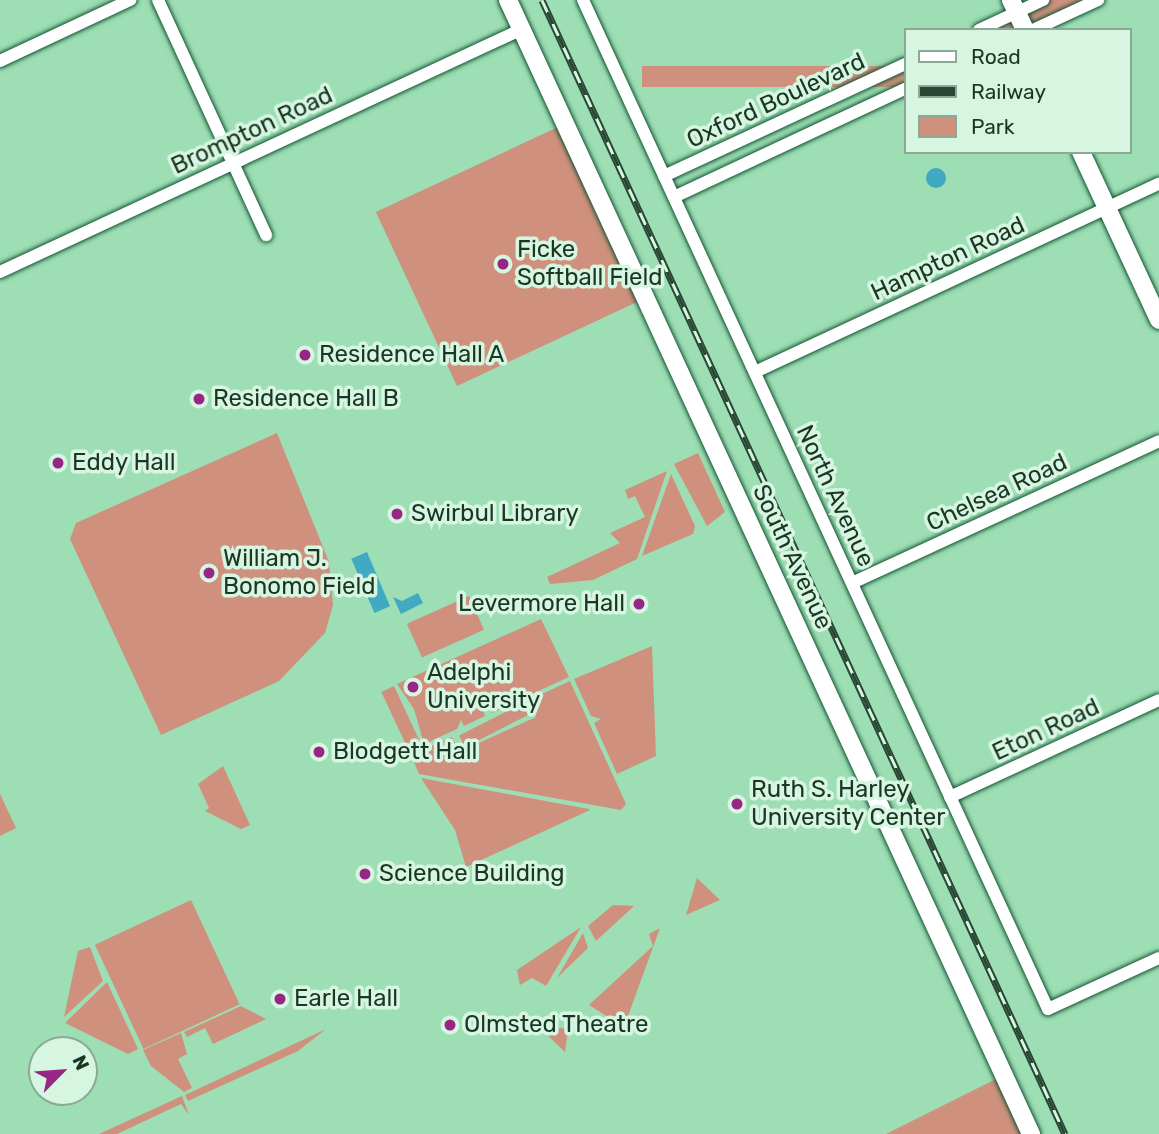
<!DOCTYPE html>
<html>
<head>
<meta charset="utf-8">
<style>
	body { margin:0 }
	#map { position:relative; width:1159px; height:1134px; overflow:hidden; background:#9ddeb4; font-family:Rubik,sans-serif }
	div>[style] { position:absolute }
	.green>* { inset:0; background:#d0907e; transform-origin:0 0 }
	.water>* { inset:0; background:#41aac2; transform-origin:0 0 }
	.round { border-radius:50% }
	.roads { filter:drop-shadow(0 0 2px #153) drop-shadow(0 0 2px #153) }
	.street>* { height:12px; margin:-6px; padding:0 6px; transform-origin:6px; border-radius:6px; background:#fff }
	.secondary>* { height:18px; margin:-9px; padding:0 9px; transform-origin:9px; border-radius:9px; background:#fff }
	.rail>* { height:7px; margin-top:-3.5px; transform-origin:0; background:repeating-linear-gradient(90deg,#d6f6e1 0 13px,#294734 0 26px); box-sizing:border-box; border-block:2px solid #294734 }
	.dots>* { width:19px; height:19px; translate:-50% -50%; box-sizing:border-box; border:4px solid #d6f6e1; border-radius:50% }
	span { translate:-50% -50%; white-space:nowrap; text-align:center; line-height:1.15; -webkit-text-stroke:7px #d6f6e1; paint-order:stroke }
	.street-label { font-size:24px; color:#1c3626 }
	.poi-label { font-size:24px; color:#1c3626 }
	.left { translate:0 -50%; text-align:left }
	.right { translate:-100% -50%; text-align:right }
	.legend { position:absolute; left:904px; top:28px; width:228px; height:126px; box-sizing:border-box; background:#d6f6e1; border:2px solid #8ca996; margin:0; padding:9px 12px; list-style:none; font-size:21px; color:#1c3626 }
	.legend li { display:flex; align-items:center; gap:14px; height:35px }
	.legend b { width:35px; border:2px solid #8ca996 }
	.north { position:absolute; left:28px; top:1036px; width:70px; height:70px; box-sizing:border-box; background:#d6f6e1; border:2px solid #8ca996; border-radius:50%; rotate:65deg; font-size:19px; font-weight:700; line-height:28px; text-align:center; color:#1c3626 }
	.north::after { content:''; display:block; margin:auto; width:24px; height:32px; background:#982684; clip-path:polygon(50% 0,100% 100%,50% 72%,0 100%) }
</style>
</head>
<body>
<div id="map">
	<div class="green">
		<i style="clip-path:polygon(1048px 0,1092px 0,1028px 30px,984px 30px)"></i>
		<i style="left:905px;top:66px;width:21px;height:263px;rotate:90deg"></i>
		<i style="left:558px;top:127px;width:192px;height:201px;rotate:65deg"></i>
		<i style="clip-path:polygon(277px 433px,329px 562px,333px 605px,325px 633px,279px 681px,161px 735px,70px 539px,76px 523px)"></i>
		<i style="clip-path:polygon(698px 453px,725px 512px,707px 526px,674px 464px)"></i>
		<i style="clip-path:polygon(667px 471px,637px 559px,593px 580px,550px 584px,547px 577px,620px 543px,610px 533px,645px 517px,635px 496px,628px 499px,625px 490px)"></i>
		<i style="clip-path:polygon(671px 474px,695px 526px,693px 534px,642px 556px)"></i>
		<i style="left:469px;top:596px;width:37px;height:68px;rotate:66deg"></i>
		<i style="clip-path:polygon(541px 619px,569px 677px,521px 699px,517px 693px,514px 703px,492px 713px,488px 705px,482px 708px,485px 716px,464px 726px,461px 720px,457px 729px,424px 744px,414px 709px,397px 684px)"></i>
		<i style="clip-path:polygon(652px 646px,656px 756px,617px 774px,594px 723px,601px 719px,591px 716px,574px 679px)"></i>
		<i style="clip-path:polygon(570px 681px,626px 804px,621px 810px,419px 774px,411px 755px,452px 737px,459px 752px,536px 717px,529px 700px)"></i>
		<i style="left:394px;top:686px;width:65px;height:14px;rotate:65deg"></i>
		<i style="left:525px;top:702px;width:13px;height:74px;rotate:63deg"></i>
		<i style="clip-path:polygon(223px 766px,250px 825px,241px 829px,205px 811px,209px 808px,198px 784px)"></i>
		<i style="clip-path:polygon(421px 778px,589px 809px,590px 810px,466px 867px,455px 830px)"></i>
		<i style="clip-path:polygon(0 794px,16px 828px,0 836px)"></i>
		<i style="clip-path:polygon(697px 878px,720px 900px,686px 915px)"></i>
		<i style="left:191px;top:900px;width:115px;height:106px;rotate:65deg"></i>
		<i style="clip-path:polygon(613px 905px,634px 906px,596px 941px,588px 926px)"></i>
		<i style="clip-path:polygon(581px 927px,546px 986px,532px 978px,520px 985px,517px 970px)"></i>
		<i style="clip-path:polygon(660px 928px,624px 1027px,589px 1005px,653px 946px,649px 934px)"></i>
		<i style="clip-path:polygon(583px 933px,588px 948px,557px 978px)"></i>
		<i style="clip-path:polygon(90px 947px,103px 981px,64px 1017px,78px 951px)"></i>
		<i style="clip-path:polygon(107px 982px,138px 1049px,128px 1054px,65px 1023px)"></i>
		<i style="clip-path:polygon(241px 1006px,266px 1019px,213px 1044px,205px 1028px,187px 1037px,184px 1032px)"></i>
		<i style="clip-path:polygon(537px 1025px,568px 1029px,565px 1052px)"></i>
		<i style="clip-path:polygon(326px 1029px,298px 1051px,188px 1101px,185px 1095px)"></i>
		<i style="clip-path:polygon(181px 1033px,187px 1054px,178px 1059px,192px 1088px,184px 1092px,151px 1066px,143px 1050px)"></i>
		<i style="clip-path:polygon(1004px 1075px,1030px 1134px,886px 1134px)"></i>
		<i style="clip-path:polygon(182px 1096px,189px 1115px,181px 1104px,117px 1134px,99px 1134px)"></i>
	</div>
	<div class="water">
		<i class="round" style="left:926px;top:168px;width:20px;height:20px"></i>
		<i style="left:367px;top:552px;width:59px;height:17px;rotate:67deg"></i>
		<i style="clip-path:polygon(418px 593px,423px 603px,401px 614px,393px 597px,402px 601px)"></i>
	</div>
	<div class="roads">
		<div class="street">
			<i style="left:158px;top:0;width:259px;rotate:65.3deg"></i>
			<i style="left:583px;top:0;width:1111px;rotate:65.26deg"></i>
			<i style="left:1048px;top:1009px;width:122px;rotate:-24.7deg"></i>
			<i style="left:979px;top:30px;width:71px;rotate:-25.1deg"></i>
			<i style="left:1033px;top:30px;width:72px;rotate:-24.8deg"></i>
			<i style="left:0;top:61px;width:144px;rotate:-25.1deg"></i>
			<i style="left:664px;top:176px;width:266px;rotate:-24.9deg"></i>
			<i style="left:674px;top:197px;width:255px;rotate:-25.1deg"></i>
			<i style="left:0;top:272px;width:576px;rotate:-24.96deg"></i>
			<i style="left:755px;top:372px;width:446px;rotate:-25deg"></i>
			<i style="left:852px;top:583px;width:338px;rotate:-24.8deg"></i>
			<i style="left:950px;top:797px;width:230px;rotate:-24.9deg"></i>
		</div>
		<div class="secondary">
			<i style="left:508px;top:0;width:1249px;rotate:65.24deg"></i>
			<i style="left:1011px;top:0;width:33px;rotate:65deg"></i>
			<i style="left:1081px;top:152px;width:185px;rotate:65.1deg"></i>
		</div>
	</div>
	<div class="rail">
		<i style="left:542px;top:0;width:1249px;rotate:65.24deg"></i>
	</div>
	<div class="dots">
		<i style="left:503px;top:264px;background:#982684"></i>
		<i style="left:305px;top:355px;background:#982684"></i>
		<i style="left:199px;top:399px;background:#982684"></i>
		<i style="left:58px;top:463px;background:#982684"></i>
		<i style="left:397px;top:514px;background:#982684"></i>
		<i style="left:209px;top:573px;background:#982684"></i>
		<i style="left:639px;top:604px;background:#982684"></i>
		<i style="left:413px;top:687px;background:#982684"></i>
		<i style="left:319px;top:752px;background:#982684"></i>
		<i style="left:737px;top:804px;background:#982684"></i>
		<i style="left:365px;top:874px;background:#982684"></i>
		<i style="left:280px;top:999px;background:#982684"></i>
		<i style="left:450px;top:1025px;background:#982684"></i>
	</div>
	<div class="street-label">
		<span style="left:776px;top:101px;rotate:-25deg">Oxford Boulevard</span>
		<span style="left:252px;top:131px;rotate:-25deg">Brompton Road</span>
		<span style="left:948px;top:259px;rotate:-25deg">Hampton Road</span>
		<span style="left:997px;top:493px;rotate:-25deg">Chelsea Road</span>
		<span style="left:835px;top:496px;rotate:65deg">North Avenue</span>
		<span style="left:792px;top:557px;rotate:65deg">South Avenue</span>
		<span style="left:1046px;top:730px;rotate:-25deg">Eton Road</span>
	</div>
	<div class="poi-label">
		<span class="left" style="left:517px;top:264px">Ficke<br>Softball Field</span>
		<span class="left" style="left:319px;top:355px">Residence Hall A</span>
		<span class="left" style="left:213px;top:399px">Residence Hall B</span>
		<span class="left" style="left:72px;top:463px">Eddy Hall</span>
		<span class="left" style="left:411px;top:514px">Swirbul Library</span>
		<span class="left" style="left:223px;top:573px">William J.<br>Bonomo Field</span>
		<span class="right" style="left:625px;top:604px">Levermore Hall</span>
		<span class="left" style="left:427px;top:687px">Adelphi<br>University</span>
		<span class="left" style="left:333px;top:752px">Blodgett Hall</span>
		<span class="left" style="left:751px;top:804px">Ruth S. Harley<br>University Center</span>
		<span class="left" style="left:379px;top:874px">Science Building</span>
		<span class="left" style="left:294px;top:999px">Earle Hall</span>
		<span class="left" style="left:464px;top:1025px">Olmsted Theatre</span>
	</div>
	<ul class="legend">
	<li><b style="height:9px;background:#fff"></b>Road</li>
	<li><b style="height:9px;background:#294734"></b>Railway</li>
	<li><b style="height:19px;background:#d0907e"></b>Park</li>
	</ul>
	<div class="north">N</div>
</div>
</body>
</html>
